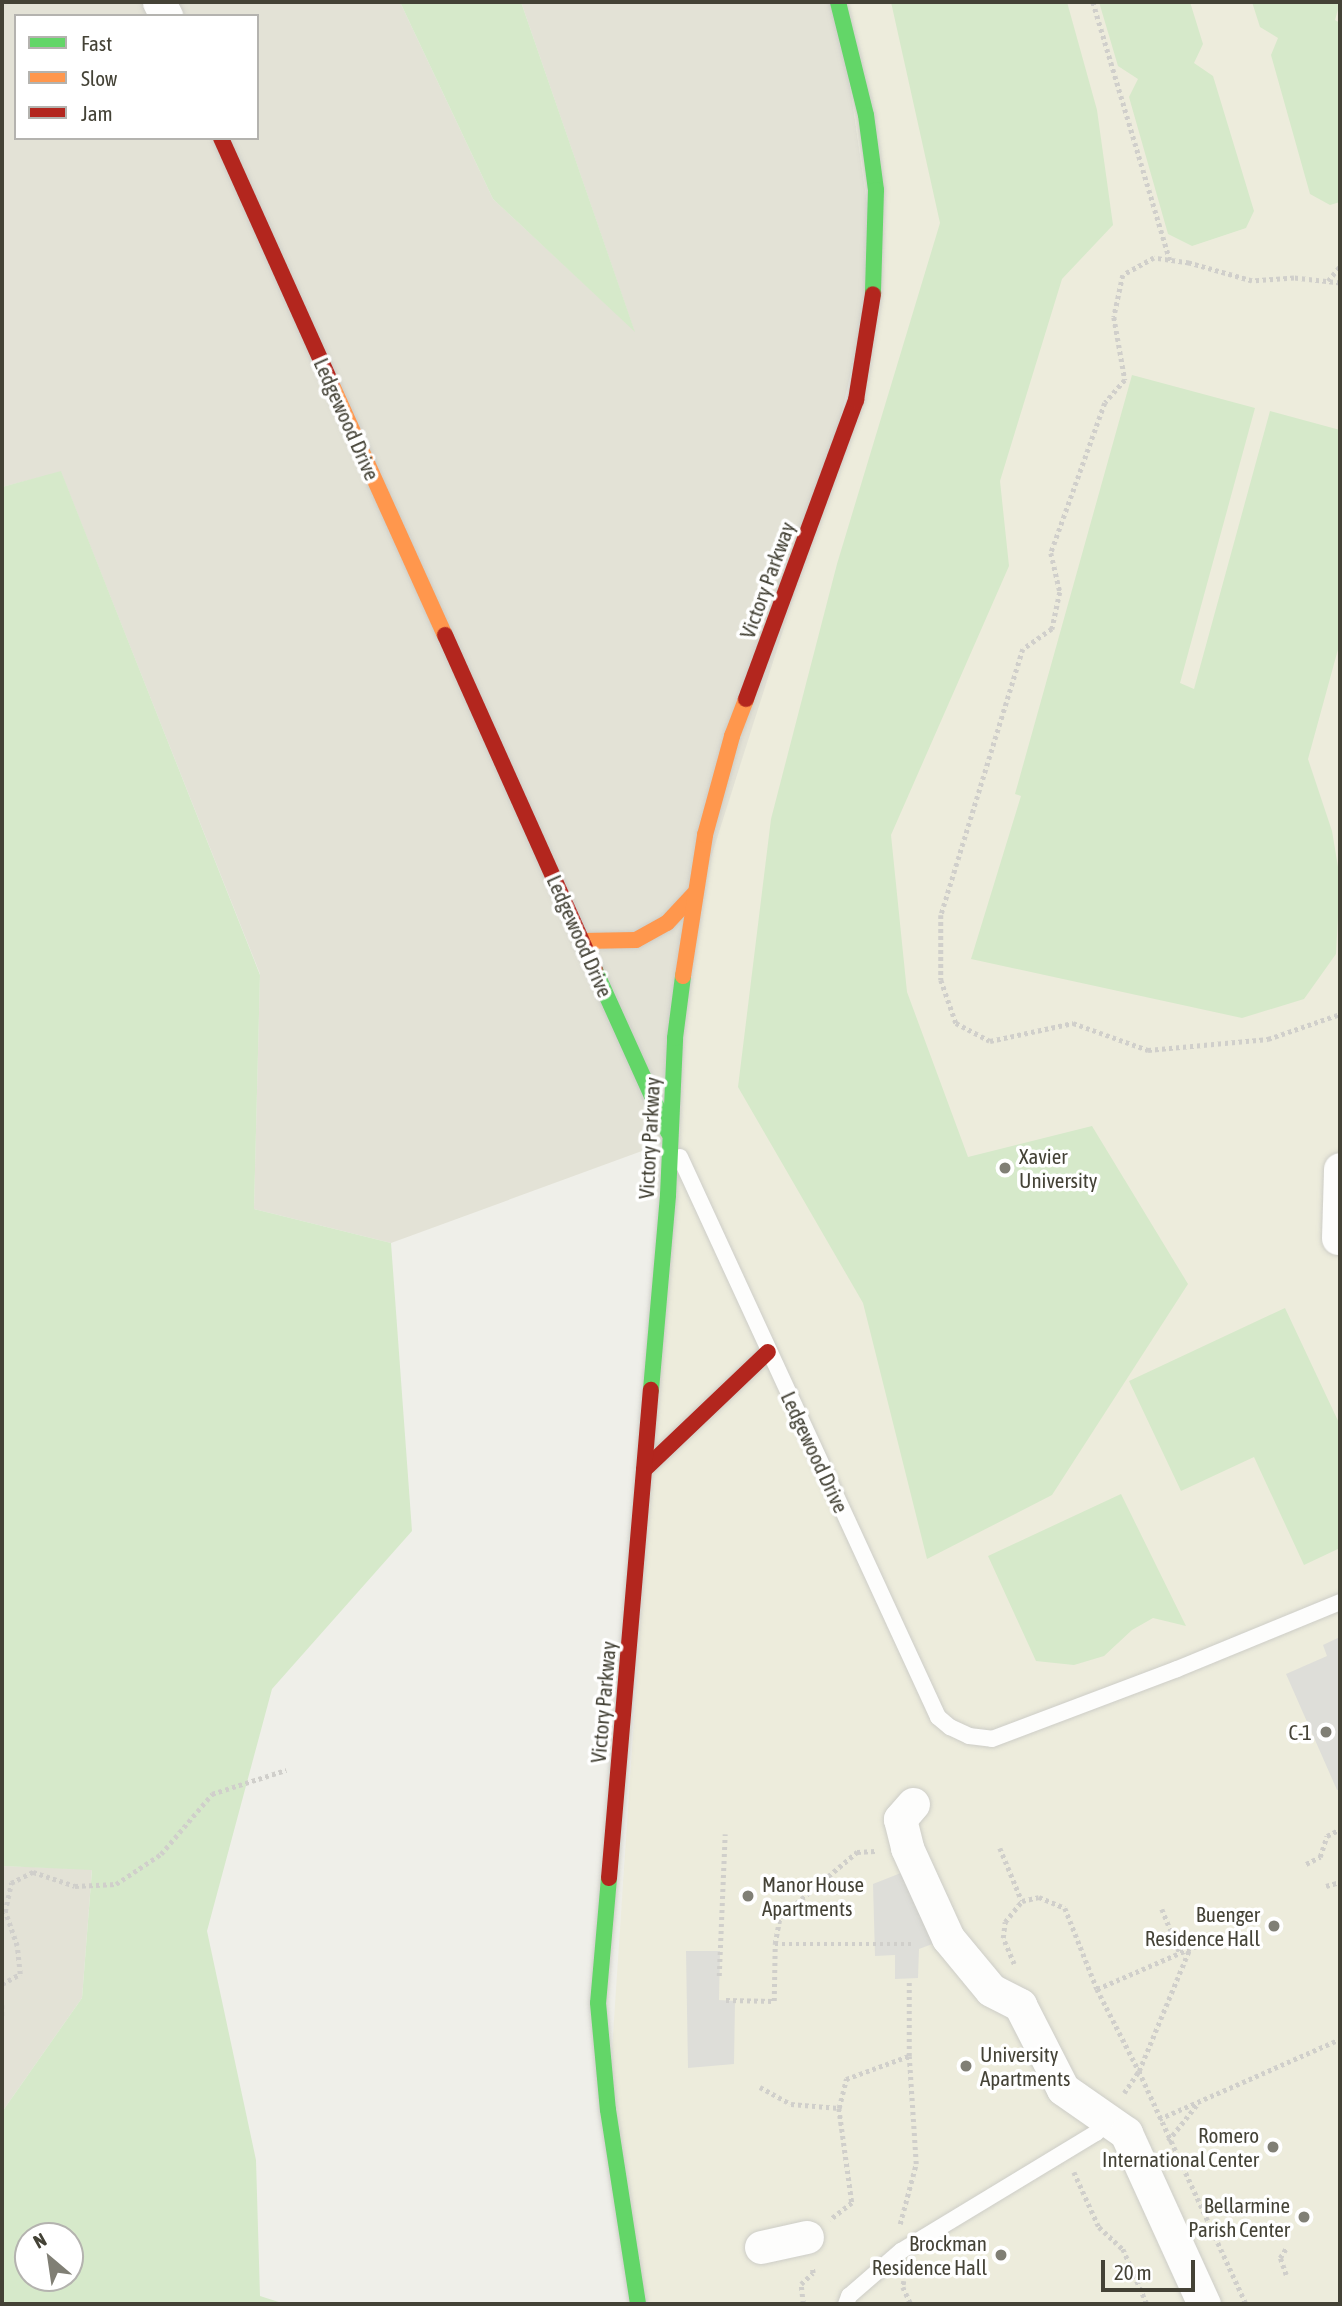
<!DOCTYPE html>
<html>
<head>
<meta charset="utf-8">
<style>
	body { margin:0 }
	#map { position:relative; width:1342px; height:2306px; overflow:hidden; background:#efefe9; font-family:"Asap Condensed",sans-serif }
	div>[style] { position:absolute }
	.residential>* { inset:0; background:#e3e2d6 }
	.education>* { inset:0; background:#edecdc }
	.green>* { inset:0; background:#d6e9ca }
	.parking>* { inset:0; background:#deded9 }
	.path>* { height:4.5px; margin-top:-2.25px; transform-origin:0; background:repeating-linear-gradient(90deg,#d0cfcb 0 3.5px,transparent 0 7px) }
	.roads { filter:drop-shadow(0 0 2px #cdcdc7) drop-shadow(0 0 2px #cdcdc7) }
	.lane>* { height:16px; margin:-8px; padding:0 8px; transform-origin:8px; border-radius:8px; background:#fdfdfc }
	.street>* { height:33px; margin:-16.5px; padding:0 16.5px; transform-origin:16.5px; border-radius:16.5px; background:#fdfdfc }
	.fast>* { height:16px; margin:-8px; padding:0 8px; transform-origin:8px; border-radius:8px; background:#63d668 }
	.slow>* { height:16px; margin:-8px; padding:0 8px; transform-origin:8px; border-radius:8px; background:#ff974d }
	.jam>* { height:16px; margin:-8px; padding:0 8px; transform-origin:8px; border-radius:8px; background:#b3261e }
	.dots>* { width:19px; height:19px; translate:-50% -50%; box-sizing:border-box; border:4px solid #fff; border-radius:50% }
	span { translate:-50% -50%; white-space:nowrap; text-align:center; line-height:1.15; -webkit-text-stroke:7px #fff; paint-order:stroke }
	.street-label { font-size:21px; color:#444236 }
	.poi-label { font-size:21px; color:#444236 }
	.left { translate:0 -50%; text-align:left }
	.right { translate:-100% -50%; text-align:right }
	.frame { position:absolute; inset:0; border:4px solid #444236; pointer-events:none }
	.legend { position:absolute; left:14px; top:14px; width:245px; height:126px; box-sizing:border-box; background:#fff; border:2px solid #b4b3af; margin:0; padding:9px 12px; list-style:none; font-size:21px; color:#444236 }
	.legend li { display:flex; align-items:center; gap:14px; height:35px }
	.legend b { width:35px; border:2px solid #b4b3af }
	.north { position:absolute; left:14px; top:2222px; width:70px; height:70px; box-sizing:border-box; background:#fff; border:2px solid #b4b3af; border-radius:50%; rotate:331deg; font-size:19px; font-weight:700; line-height:28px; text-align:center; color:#444236 }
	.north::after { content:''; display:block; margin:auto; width:24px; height:32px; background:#807f75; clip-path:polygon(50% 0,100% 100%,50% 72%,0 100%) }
	.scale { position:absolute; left:1101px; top:2260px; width:94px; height:32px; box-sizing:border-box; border:4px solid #444236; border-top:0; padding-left:9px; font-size:21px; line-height:24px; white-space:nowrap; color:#444236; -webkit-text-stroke:5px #fff; paint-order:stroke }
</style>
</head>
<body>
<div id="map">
	<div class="residential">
		<i style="clip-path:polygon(evenodd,2px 2px,400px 2px,493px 199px,634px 330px,521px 2px,838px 2px,876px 265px,672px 1140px,391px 1243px,254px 1209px,260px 974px,61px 472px,2px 487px,2px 2px,16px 16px,257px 16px,257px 138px,16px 138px,16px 16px)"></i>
		<i style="clip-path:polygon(2px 1866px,92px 1869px,82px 1998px,2px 2112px)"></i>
	</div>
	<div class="education">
		<i style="clip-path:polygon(838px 2px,1340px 2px,1340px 2304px,640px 2304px,608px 2110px,686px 936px,856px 400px,876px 265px)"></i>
	</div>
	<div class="green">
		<i style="clip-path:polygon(400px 2px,521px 2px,635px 332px,493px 199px)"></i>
		<i style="clip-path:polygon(891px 2px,1067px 2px,1097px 110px,1113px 225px,1062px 279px,1000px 481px,1009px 566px,891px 835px,907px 992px,968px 1157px,1092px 1126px,1188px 1284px,1052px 1495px,927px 1559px,863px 1303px,738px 1087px,771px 819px,837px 564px,940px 223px)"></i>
		<i style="clip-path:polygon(1099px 2px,1190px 2px,1203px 44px,1194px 63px,1213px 76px,1254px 211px,1246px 228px,1192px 246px,1168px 234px,1129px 97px,1138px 79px,1118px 66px)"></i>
		<i style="clip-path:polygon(1252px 2px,1340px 2px,1335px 20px,1340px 23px,1340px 202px,1330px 205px,1310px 194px,1271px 55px,1278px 38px,1260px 27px)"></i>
		<i style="clip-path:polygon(1132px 375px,1255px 408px,1180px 683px,1194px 689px,1270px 411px,1340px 430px,1340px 642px,1308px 759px,1332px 831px,1340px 879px,1336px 954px,1304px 999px,1242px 1018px,971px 959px,1021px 796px,1015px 794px)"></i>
		<i style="clip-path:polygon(evenodd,61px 471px,260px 975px,254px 1209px,391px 1243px,412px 1531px,272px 1689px,207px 1931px,256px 2160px,260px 2296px,285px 2304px,2px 2304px,2px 2112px,82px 1998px,92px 1870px,2px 1866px,2px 487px,61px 471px,28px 2236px,70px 2236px,70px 2278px,28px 2278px,28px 2236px)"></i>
		<i style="clip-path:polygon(1285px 1308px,1340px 1425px,1340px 1548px,1304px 1565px,1254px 1457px,1181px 1491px,1129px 1381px)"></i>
		<i style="clip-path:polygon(1121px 1494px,1186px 1626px,1153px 1618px,1132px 1630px,1104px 1656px,1074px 1665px,1036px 1661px,988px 1556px)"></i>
	</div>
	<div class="parking">
		<i style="clip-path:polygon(1340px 1637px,1340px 1790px,1337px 1790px,1286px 1674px,1327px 1656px,1323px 1645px)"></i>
		<i style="clip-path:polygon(916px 1867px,948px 1938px,919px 1949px,918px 1978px,895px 1979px,895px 1955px,875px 1956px,873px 1884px)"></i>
		<i style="clip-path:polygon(686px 1951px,720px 1951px,719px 2000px,735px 2001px,734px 2064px,688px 2068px)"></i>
	</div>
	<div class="path">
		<i style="left:1093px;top:2px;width:270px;rotate:73.4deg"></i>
		<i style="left:1328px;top:281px;width:19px;rotate:-51deg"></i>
		<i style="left:1340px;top:283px;width:46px;rotate:-173.8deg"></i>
		<i style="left:1294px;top:278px;width:42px;rotate:175.9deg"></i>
		<i style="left:1252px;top:281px;width:66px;rotate:-164.1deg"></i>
		<i style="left:1189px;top:263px;width:35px;rotate:-172deg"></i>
		<i style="left:1154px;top:258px;width:35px;rotate:151deg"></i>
		<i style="left:1123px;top:275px;width:43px;rotate:102.1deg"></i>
		<i style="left:1114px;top:317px;width:64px;rotate:80.1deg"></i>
		<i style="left:1125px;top:380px;width:30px;rotate:131deg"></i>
		<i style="left:1105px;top:403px;width:159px;rotate:109.8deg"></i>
		<i style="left:1051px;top:553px;width:40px;rotate:77deg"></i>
		<i style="left:1060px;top:592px;width:38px;rotate:102deg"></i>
		<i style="left:1052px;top:629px;width:35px;rotate:145deg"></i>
		<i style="left:1023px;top:649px;width:278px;rotate:107.1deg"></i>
		<i style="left:941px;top:915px;width:65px;rotate:90deg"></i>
		<i style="left:941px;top:980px;width:46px;rotate:70.8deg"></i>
		<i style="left:956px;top:1023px;width:38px;rotate:28deg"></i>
		<i style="left:990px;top:1041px;width:85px;rotate:-12.2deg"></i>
		<i style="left:1073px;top:1023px;width:80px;rotate:19.8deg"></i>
		<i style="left:1148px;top:1050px;width:121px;rotate:-5.2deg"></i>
		<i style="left:1268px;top:1039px;width:76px;rotate:-19.1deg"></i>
		<i style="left:1000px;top:1848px;width:57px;rotate:67.5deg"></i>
		<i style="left:1306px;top:1864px;width:16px;rotate:-27deg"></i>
		<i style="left:1320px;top:1857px;width:22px;rotate:-72deg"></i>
		<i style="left:1327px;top:1836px;width:15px;rotate:-28deg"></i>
		<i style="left:1326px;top:1886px;width:15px;rotate:-16deg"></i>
		<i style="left:1162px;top:1909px;width:48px;rotate:67.8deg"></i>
		<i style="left:775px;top:1944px;width:27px;rotate:-80deg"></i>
		<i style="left:780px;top:1917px;width:101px;rotate:-40.2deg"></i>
		<i style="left:857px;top:1852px;width:18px;rotate:-3deg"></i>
		<i style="left:1014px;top:1964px;width:28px;rotate:-113deg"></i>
		<i style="left:1003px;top:1938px;width:16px;rotate:-83deg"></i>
		<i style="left:1005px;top:1922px;width:27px;rotate:-51deg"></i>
		<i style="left:1022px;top:1901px;width:17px;rotate:-13deg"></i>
		<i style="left:1039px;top:1897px;width:28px;rotate:23deg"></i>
		<i style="left:1065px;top:1908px;width:87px;rotate:68.4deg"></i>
		<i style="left:1097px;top:1989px;width:92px;rotate:62.9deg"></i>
		<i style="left:1139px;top:2071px;width:256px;rotate:65.3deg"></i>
		<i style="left:719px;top:1976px;width:142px;rotate:-87.6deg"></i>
		<i style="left:2px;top:1984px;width:21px;rotate:-29deg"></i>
		<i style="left:20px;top:1974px;width:28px;rotate:-96deg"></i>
		<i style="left:17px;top:1946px;width:36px;rotate:-109deg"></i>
		<i style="left:5px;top:1912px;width:30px;rotate:-78deg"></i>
		<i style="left:11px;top:1883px;width:25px;rotate:-27deg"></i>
		<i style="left:33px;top:1872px;width:44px;rotate:18.4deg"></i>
		<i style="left:75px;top:1886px;width:41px;rotate:-2.8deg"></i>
		<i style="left:116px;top:1884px;width:54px;rotate:-33.7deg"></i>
		<i style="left:161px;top:1854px;width:79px;rotate:-49.6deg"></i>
		<i style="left:212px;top:1794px;width:78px;rotate:-18deg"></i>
		<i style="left:1097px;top:1989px;width:135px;rotate:-23.5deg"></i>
		<i style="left:726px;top:2000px;width:48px;rotate:1.2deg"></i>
		<i style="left:774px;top:2001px;width:57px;rotate:-89deg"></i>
		<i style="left:775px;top:1944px;width:136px"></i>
		<i style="left:2px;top:2005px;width:12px;rotate:90deg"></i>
		<i style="left:760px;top:2087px;width:35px;rotate:29deg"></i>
		<i style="left:791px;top:2104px;width:48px;rotate:4.8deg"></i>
		<i style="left:839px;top:2108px;width:96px;rotate:82.2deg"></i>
		<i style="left:852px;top:2203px;width:28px;rotate:142deg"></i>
		<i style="left:1124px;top:2093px;width:27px;rotate:-56deg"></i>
		<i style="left:1139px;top:2071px;width:133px;rotate:-67.5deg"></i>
		<i style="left:839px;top:2108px;width:30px;rotate:-76deg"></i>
		<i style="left:846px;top:2079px;width:67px;rotate:-20.1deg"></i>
		<i style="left:1159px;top:2119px;width:198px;rotate:-23.8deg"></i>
		<i style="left:1168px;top:2141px;width:50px;rotate:-51.5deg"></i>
		<i style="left:1074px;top:2172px;width:60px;rotate:65.6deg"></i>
		<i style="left:1099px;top:2227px;width:33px;rotate:43deg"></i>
		<i style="left:1123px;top:2249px;width:60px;rotate:66.4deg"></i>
		<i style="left:900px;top:2224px;width:62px;rotate:-75.1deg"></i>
		<i style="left:916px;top:2164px;width:108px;rotate:-93.7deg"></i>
		<i style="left:909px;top:2056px;width:77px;rotate:-90deg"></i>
		<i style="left:1286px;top:2275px;width:18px;rotate:-109deg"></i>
		<i style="left:1280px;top:2258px;width:13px;rotate:-58deg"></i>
		<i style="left:904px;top:2281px;width:6px;rotate:99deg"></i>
		<i style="left:903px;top:2287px;width:19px;rotate:65deg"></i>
		<i style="left:803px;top:2304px;width:20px;rotate:-96deg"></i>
		<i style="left:801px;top:2284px;width:16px;rotate:-43deg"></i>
		<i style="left:813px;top:2273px;width:5px;rotate:-101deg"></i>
	</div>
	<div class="roads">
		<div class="lane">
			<i style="left:680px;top:1157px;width:617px;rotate:65.26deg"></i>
			<i style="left:938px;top:1717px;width:16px;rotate:40deg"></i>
			<i style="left:950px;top:1727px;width:21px;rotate:25deg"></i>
			<i style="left:969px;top:1736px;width:23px;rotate:7deg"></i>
			<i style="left:992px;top:1739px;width:198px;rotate:-20.7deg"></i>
			<i style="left:1177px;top:1669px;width:176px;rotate:-22.3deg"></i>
			<i style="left:846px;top:2304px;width:9px;rotate:-69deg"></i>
			<i style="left:849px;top:2296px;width:69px;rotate:-40.9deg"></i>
			<i style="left:901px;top:2251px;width:228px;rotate:-31.2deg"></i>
			<i style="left:1096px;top:2133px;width:16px;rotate:-52deg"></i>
		</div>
		<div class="street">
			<i style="left:159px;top:2px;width:16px;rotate:63deg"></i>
			<i style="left:1338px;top:1238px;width:69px;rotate:-88.3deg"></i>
			<i style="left:913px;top:1804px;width:20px;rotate:131deg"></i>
			<i style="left:900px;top:1819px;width:30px;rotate:76deg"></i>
			<i style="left:907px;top:1848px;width:99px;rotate:65.5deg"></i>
			<i style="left:948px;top:1938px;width:67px;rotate:50.4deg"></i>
			<i style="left:991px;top:1990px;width:33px;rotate:27deg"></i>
			<i style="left:1020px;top:2005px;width:94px;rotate:62.9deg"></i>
			<i style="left:1063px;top:2089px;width:77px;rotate:34.9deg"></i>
			<i style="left:1126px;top:2133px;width:188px;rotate:65.5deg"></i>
			<i style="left:761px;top:2247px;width:47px;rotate:-12.3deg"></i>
		</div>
		<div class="fast">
			<i style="left:838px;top:2px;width:116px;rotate:76.1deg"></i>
			<i style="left:866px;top:115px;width:76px;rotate:82.4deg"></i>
			<i style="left:876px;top:190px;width:104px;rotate:91.7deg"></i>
			<i style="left:595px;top:970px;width:178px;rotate:65.7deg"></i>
			<i style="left:651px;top:1390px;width:196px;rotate:-85deg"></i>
			<i style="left:668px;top:1195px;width:157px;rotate:-87.4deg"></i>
			<i style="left:675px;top:1038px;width:63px;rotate:-82.6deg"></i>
			<i style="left:609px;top:1878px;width:125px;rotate:95deg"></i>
			<i style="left:598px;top:2003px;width:107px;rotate:84.7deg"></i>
			<i style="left:608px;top:2110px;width:196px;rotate:81.2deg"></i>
		</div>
		<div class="slow">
			<i style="left:331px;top:383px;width:277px;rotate:65.7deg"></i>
			<i style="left:582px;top:941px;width:54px;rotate:-1.1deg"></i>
			<i style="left:636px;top:940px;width:35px;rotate:-29deg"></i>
			<i style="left:667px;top:923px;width:40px;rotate:-47deg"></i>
			<i style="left:683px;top:976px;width:143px;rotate:-81.1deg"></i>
			<i style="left:705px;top:835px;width:103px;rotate:-74.7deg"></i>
			<i style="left:732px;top:736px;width:40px;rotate:-69deg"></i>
		</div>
		<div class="jam">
			<i style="left:221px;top:138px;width:269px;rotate:65.8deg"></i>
			<i style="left:445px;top:635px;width:367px;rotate:65.9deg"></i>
			<i style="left:746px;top:699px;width:319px;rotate:-69.8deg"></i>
			<i style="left:856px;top:400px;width:107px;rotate:-80.9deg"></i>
			<i style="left:644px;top:1470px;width:171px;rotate:-43.6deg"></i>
			<i style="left:609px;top:1878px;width:490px;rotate:-85.1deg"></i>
		</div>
	</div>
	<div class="dots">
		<i style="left:1005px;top:1168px;background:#807f75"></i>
		<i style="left:1326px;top:1732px;background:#807f75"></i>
		<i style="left:748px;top:1896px;background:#807f75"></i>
		<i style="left:1274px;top:1926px;background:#807f75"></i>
		<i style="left:966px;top:2066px;background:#807f75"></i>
		<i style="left:1273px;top:2147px;background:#807f75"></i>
		<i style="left:1304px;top:2217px;background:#807f75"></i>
		<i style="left:1001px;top:2255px;background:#807f75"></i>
	</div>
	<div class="street-label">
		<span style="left:347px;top:419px;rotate:66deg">Ledgewood Drive</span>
		<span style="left:767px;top:580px;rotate:-70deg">Victory Parkway</span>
		<span style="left:580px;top:936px;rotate:66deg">Ledgewood Drive</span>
		<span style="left:649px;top:1138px;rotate:-87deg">Victory Parkway</span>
		<span style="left:815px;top:1452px;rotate:65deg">Ledgewood Drive</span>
		<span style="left:603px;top:1702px;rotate:-85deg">Victory Parkway</span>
	</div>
	<div class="poi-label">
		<span class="left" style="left:1019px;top:1168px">Xavier<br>University</span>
		<span class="right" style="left:1312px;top:1732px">C-1</span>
		<span class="left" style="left:762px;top:1896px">Manor House<br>Apartments</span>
		<span class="right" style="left:1260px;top:1926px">Buenger<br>Residence Hall</span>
		<span class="left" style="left:980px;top:2066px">University<br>Apartments</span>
		<span class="right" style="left:1259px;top:2147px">Romero<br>International Center</span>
		<span class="right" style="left:1290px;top:2217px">Bellarmine<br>Parish Center</span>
		<span class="right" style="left:987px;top:2255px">Brockman<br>Residence Hall</span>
	</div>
	<div class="frame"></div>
	<ul class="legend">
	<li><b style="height:9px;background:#63d668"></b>Fast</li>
	<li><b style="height:9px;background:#ff974d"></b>Slow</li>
	<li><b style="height:9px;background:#b3261e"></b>Jam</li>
	</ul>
	<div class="north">N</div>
	<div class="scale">20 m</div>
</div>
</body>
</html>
